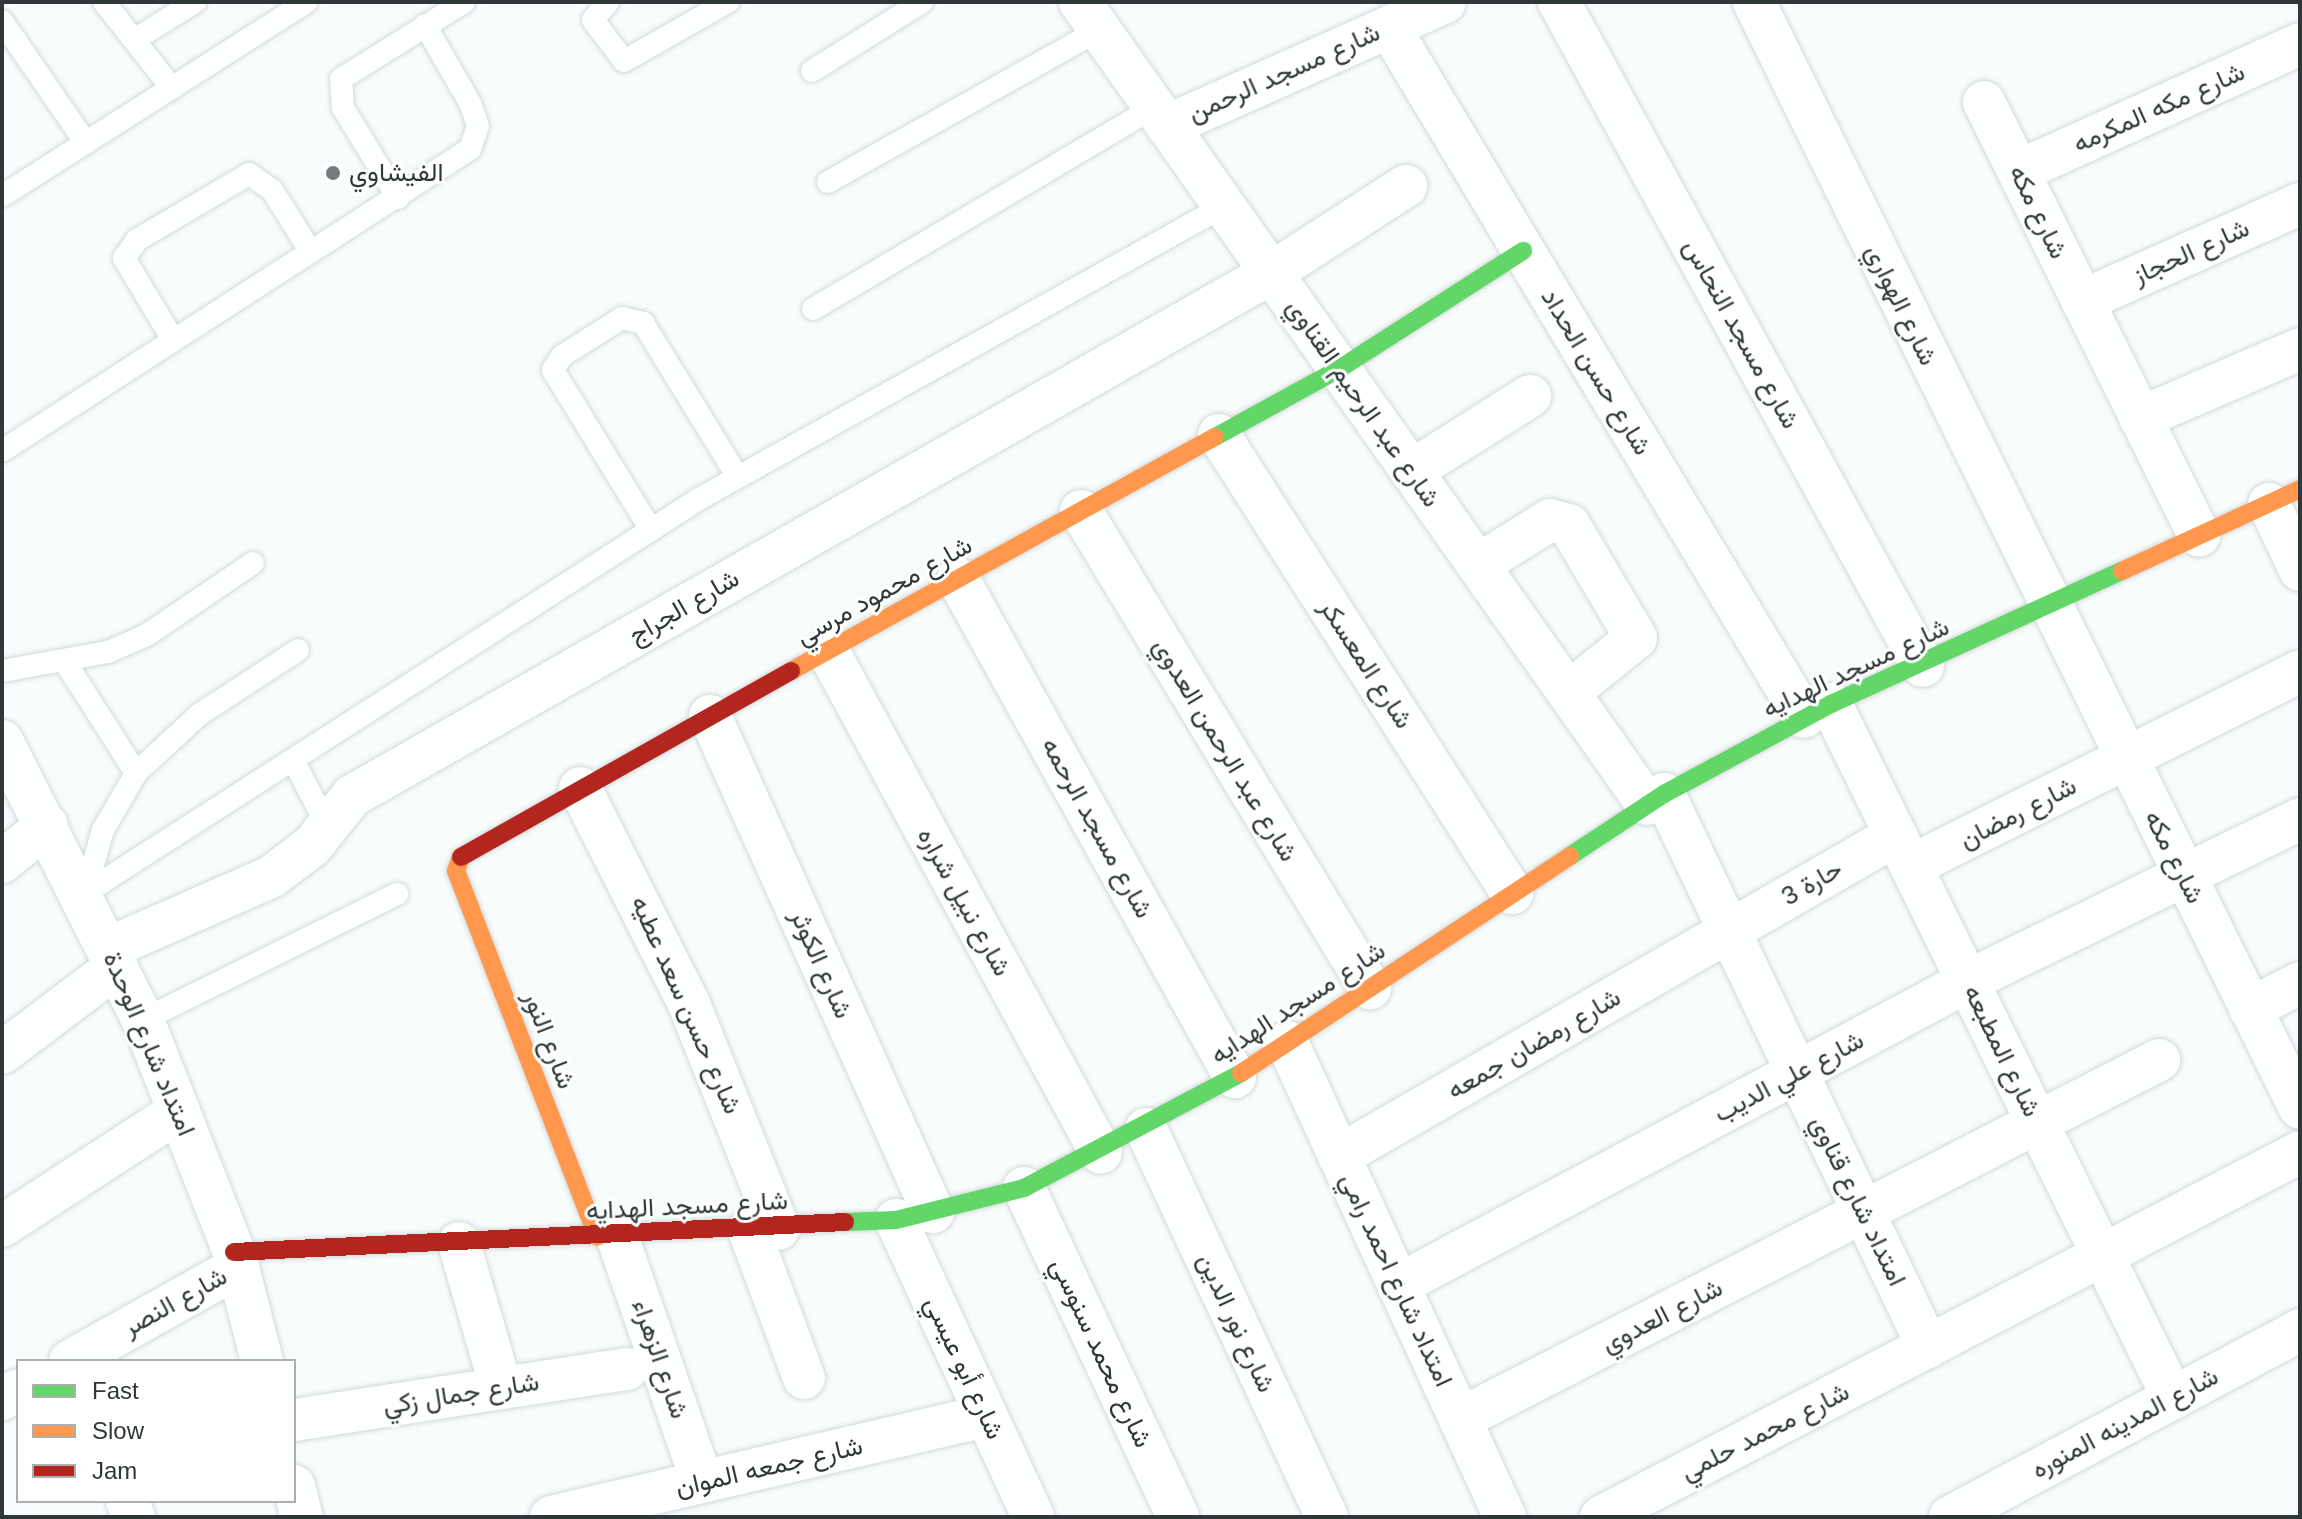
<!DOCTYPE html>
<html>
<head>
<meta charset="utf-8">
<style>
	body { margin:0 }
	#map { position:relative; width:2302px; height:1519px; overflow:hidden; background:#f8fcfc; font-family:Helvetica,Vazirmatn,sans-serif }
	div>[style] { position:absolute }
	.roads { filter:drop-shadow(0 0 2px #d4d9da) drop-shadow(0 0 2px #d4d9da) }
	.lane>* { height:22px; margin:-11px; padding:0 11px; transform-origin:11px; border-radius:11px; background:#feffff }
	.street>* { height:42px; margin:-21px; padding:0 21px; transform-origin:21px; border-radius:21px; background:#feffff }
	.fast>* { height:18px; margin:-9px; padding:0 9px; transform-origin:9px; border-radius:9px; background:#63d668 }
	.slow>* { height:18px; margin:-9px; padding:0 9px; transform-origin:9px; border-radius:9px; background:#ff974d }
	.jam>* { height:18px; margin:-9px; padding:0 9px; transform-origin:9px; border-radius:9px; background:#b3261e }
	.dots>* { width:22px; height:22px; translate:-50% -50%; box-sizing:border-box; border:4px solid #fff; border-radius:50% }
	span { translate:-50% -50%; white-space:nowrap; text-align:center; line-height:1.15; -webkit-text-stroke:6px #fff; paint-order:stroke }
	.street-label { font-size:26px; color:#303738 }
	.poi-label { font-size:26px; color:#303738 }
	.left { translate:0 -50%; text-align:left }
	.frame { position:absolute; inset:0; border:4px solid #303738; pointer-events:none }
	.legend { position:absolute; left:16px; top:1359px; width:280px; height:144px; box-sizing:border-box; background:#fff; border:2px solid #acafaf; margin:0; padding:10px 14px; list-style:none; font-size:24px; color:#303738 }
	.legend li { display:flex; align-items:center; gap:16px; height:40px }
	.legend b { width:40px; border:2px solid #acafaf }
</style>
</head>
<body>
<div id="map">
	<div class="roads">
		<div class="lane">
			<i style="left:104px;top:2px;width:110px;rotate:51.7deg"></i>
			<i style="left:608px;top:2px;width:23px;rotate:130deg"></i>
			<i style="left:593px;top:20px;width:51px;rotate:52.9deg"></i>
			<i style="left:624px;top:61px;width:120px;rotate:-29.6deg"></i>
			<i style="left:2px;top:21px;width:148px;rotate:55.5deg"></i>
			<i style="left:134px;top:40px;width:72px;rotate:-31.9deg"></i>
			<i style="left:812px;top:71px;width:130px;rotate:-32.1deg"></i>
			<i style="left:828px;top:182px;width:311px;rotate:-29.3deg"></i>
			<i style="left:2px;top:196px;width:361px;rotate:-32.5deg"></i>
			<i style="left:398px;top:198px;width:105px;rotate:-121.4deg"></i>
			<i style="left:343px;top:108px;width:29px;rotate:-94deg"></i>
			<i style="left:341px;top:79px;width:145px;rotate:-32deg"></i>
			<i style="left:813px;top:309px;width:397px;rotate:-30.6deg"></i>
			<i style="left:172px;top:338px;width:93px;rotate:-121deg"></i>
			<i style="left:124px;top:258px;width:22px;rotate:-54deg"></i>
			<i style="left:137px;top:240px;width:130px;rotate:-30.5deg"></i>
			<i style="left:249px;top:174px;width:28px;rotate:35deg"></i>
			<i style="left:272px;top:190px;width:73px;rotate:57.8deg"></i>
			<i style="left:2px;top:451px;width:557px;rotate:-32.83deg"></i>
			<i style="left:470px;top:149px;width:24px;rotate:-71deg"></i>
			<i style="left:478px;top:126px;width:24px;rotate:-109deg"></i>
			<i style="left:470px;top:103px;width:90px;rotate:-120deg"></i>
			<i style="left:651px;top:530px;width:188px;rotate:-121.5deg"></i>
			<i style="left:553px;top:370px;width:17px;rotate:-57deg"></i>
			<i style="left:562px;top:356px;width:71px;rotate:-32.3deg"></i>
			<i style="left:622px;top:318px;width:22px;rotate:13deg"></i>
			<i style="left:643px;top:323px;width:180px;rotate:58.4deg"></i>
			<i style="left:67px;top:665px;width:128px;rotate:57.4deg"></i>
			<i style="left:2px;top:671px;width:108px;rotate:-10.2deg"></i>
			<i style="left:108px;top:652px;width:43px;rotate:-23.6deg"></i>
			<i style="left:147px;top:635px;width:128px;rotate:-34.2deg"></i>
			<i style="left:293px;top:760px;width:73px;rotate:62.4deg"></i>
			<i style="left:85px;top:893px;width:730px;rotate:-32.69deg"></i>
			<i style="left:699px;top:499px;width:601px;rotate:-29.17deg"></i>
			<i style="left:85px;top:893px;width:66px;rotate:-74.1deg"></i>
			<i style="left:103px;top:830px;width:66px;rotate:-59.9deg"></i>
			<i style="left:136px;top:773px;width:87px;rotate:-42.7deg"></i>
			<i style="left:200px;top:714px;width:117px;rotate:-33.1deg"></i>
			<i style="left:143px;top:1020px;width:284px;rotate:-26.4deg"></i>
		</div>
		<div class="street">
			<i style="left:1080px;top:2px;width:982px;rotate:54.74deg"></i>
			<i style="left:1559px;top:2px;width:757px;rotate:61.27deg"></i>
			<i style="left:1754px;top:2px;width:1233px;rotate:63.73deg"></i>
			<i style="left:1389px;top:27px;width:805px;rotate:58.98deg"></i>
			<i style="left:1984px;top:102px;width:484px;rotate:63.6deg"></i>
			<i style="left:1167px;top:126px;width:304px;rotate:-24deg"></i>
			<i style="left:2019px;top:171px;width:308px;rotate:-24.3deg"></i>
			<i style="left:2082px;top:301px;width:239px;rotate:-24deg"></i>
			<i style="left:2140px;top:418px;width:174px;rotate:-23.3deg"></i>
			<i style="left:1219px;top:435px;width:544px;rotate:57.39deg"></i>
			<i style="left:1411px;top:471px;width:141px;rotate:-32.2deg"></i>
			<i style="left:2269px;top:504px;width:73px;rotate:64.8deg"></i>
			<i style="left:1081px;top:511px;width:558px;rotate:58.79deg"></i>
			<i style="left:1478px;top:565px;width:85px;rotate:-32deg"></i>
			<i style="left:1550px;top:520px;width:20px;rotate:15deg"></i>
			<i style="left:1569px;top:525px;width:131px;rotate:59.3deg"></i>
			<i style="left:1636px;top:638px;width:87px;rotate:141deg"></i>
			<i style="left:958px;top:579px;width:570px;rotate:60.92deg"></i>
			<i style="left:828px;top:651px;width:571px;rotate:61.46deg"></i>
			<i style="left:1831px;top:704px;width:774px;rotate:63.77deg"></i>
			<i style="left:710px;top:716px;width:544px;rotate:65.79deg"></i>
			<i style="left:2px;top:741px;width:313px;rotate:63.2deg"></i>
			<i style="left:143px;top:1020px;width:249px;rotate:68.6deg"></i>
			<i style="left:234px;top:1252px;width:113px;rotate:75.6deg"></i>
			<i style="left:580px;top:788px;width:242px;rotate:63.2deg"></i>
			<i style="left:689px;top:1004px;width:242px;rotate:68.2deg"></i>
			<i style="left:1664px;top:794px;width:613px;rotate:64.48deg"></i>
			<i style="left:2px;top:862px;width:58px;rotate:-39.4deg"></i>
			<i style="left:1911px;top:866px;width:435px;rotate:-26.6deg"></i>
			<i style="left:109px;top:948px;width:177px;rotate:-23.7deg"></i>
			<i style="left:271px;top:877px;width:51px;rotate:-37.1deg"></i>
			<i style="left:312px;top:846px;width:64px;rotate:-51.3deg"></i>
			<i style="left:352px;top:796px;width:1057px;rotate:-29.64deg"></i>
			<i style="left:1271px;top:273px;width:161px;rotate:-32.8deg"></i>
			<i style="left:2250px;top:1009px;width:56px;rotate:-27.5deg"></i>
			<i style="left:1287px;top:1042px;width:523px;rotate:65.35deg"></i>
			<i style="left:2px;top:1053px;width:144px;rotate:-37.1deg"></i>
			<i style="left:1146px;top:1129px;width:428px;rotate:65deg"></i>
			<i style="left:1339px;top:1156px;width:643px;rotate:-29.95deg"></i>
			<i style="left:1024px;top:1188px;width:363px;rotate:64.9deg"></i>
			<i style="left:896px;top:1220px;width:327px;rotate:65.2deg"></i>
			<i style="left:2px;top:1226px;width:211px;rotate:-33deg"></i>
			<i style="left:749px;top:1230px;width:158px;rotate:69.6deg"></i>
			<i style="left:617px;top:1236px;width:260px;rotate:70.9deg"></i>
			<i style="left:459px;top:1243px;width:151px;rotate:73.8deg"></i>
			<i style="left:1398px;top:1285px;width:646px;rotate:-28.07deg"></i>
			<i style="left:1968px;top:981px;width:369px;rotate:-26deg"></i>
			<i style="left:70px;top:1361px;width:193px;rotate:-29.2deg"></i>
			<i style="left:2px;top:1399px;width:18px;rotate:-29deg"></i>
			<i style="left:1460px;top:1419px;width:786px;rotate:-27.18deg"></i>
			<i style="left:294px;top:1420px;width:337px;rotate:-8.7deg"></i>
			<i style="left:294px;top:1486px;width:32px;rotate:76deg"></i>
			<i style="left:127px;top:1501px;width:17px;rotate:66deg"></i>
			<i style="left:551px;top:1517px;width:447px;rotate:-13.1deg"></i>
			<i style="left:1601px;top:1517px;width:789px;rotate:-27.57deg"></i>
			<i style="left:1950px;top:1517px;width:397px;rotate:-28.1deg"></i>
		</div>
		<div class="fast">
			<i style="left:1215px;top:437px;width:141px;rotate:-28.7deg"></i>
			<i style="left:1339px;top:369px;width:219px;rotate:-32.7deg"></i>
			<i style="left:1570px;top:856px;width:113px;rotate:-33.4deg"></i>
			<i style="left:1664px;top:794px;width:190px;rotate:-28.3deg"></i>
			<i style="left:1831px;top:704px;width:320px;rotate:-24.6deg"></i>
			<i style="left:845px;top:1222px;width:51px;rotate:-2.2deg"></i>
			<i style="left:896px;top:1220px;width:132px;rotate:-14deg"></i>
			<i style="left:1024px;top:1188px;width:246px;rotate:-27.9deg"></i>
		</div>
		<div class="slow">
			<i style="left:2122px;top:571px;width:196px;rotate:-24.7deg"></i>
			<i style="left:791px;top:671px;width:484px;rotate:-28.9deg"></i>
			<i style="left:461px;top:857px;width:15px;rotate:110deg"></i>
			<i style="left:456px;top:871px;width:392px;rotate:68.9deg"></i>
			<i style="left:1241px;top:1073px;width:394px;rotate:-33.4deg"></i>
		</div>
		<div class="jam">
			<i style="left:461px;top:857px;width:379px;rotate:-29.4deg"></i>
			<i style="left:234px;top:1252px;width:612px;rotate:-2.81deg"></i>
		</div>
	</div>
	<div class="dots">
		<i style="left:333px;top:173px;background:#767c7d"></i>
	</div>
	<div class="street-label">
		<span style="left:1284px;top:73px;rotate:-24deg">شارع مسجد الرحمن</span>
		<span style="left:2159px;top:108px;rotate:-24deg">شارع مكه المكرمه</span>
		<span style="left:2038px;top:212px;rotate:64deg">شارع مكه</span>
		<span style="left:2191px;top:252px;rotate:-24deg">شارع الحجاز</span>
		<span style="left:1901px;top:305px;rotate:64deg">شارع الهواري</span>
		<span style="left:1741px;top:334px;rotate:61deg">شارع مسجد النحاس</span>
		<span style="left:1596px;top:372px;rotate:59deg">شارع حسن الحداد</span>
		<span style="left:1363px;top:403px;rotate:55deg">شارع عبد الرحيم القناوي</span>
		<span style="left:884px;top:591px;rotate:-29deg">شارع محمود مرسي</span>
		<span style="left:684px;top:607px;rotate:-30deg">شارع الجراج</span>
		<span style="left:1366px;top:664px;rotate:57deg">شارع المعسكر</span>
		<span style="left:1856px;top:668px;rotate:-25deg">شارع مسجد الهدايه</span>
		<span style="left:1225px;top:750px;rotate:59deg">شارع عبد الرحمن العدوي</span>
		<span style="left:2018px;top:813px;rotate:-27deg">شارع رمضان</span>
		<span style="left:1097px;top:828px;rotate:61deg">شارع مسجد الرحمه</span>
		<span style="left:2174px;top:857px;rotate:63deg">شارع مكه</span>
		<span style="left:1812px;top:883px;rotate:-30deg">حارة 3</span>
		<span style="left:964px;top:902px;rotate:61deg">شارع نبيل شراره</span>
		<span style="left:821px;top:964px;rotate:66deg">شارع الكوثر</span>
		<span style="left:1298px;top:1003px;rotate:-33deg">شارع مسجد الهدايه</span>
		<span style="left:686px;top:1005px;rotate:66deg">شارع حسن سعد عطيه</span>
		<span style="left:549px;top:1040px;rotate:69deg">شارع النور</span>
		<span style="left:149px;top:1044px;rotate:67deg">امتداد شارع الوحدة</span>
		<span style="left:1534px;top:1044px;rotate:-30deg">شارع رمضان جمعه</span>
		<span style="left:2002px;top:1051px;rotate:64deg">شارع المطبعه</span>
		<span style="left:1789px;top:1077px;rotate:-28deg">شارع علي الديب</span>
		<span style="left:1858px;top:1201px;rotate:64deg">امتداد شارع قناوي</span>
		<span style="left:687px;top:1206px;rotate:-3deg">شارع مسجد الهدايه</span>
		<span style="left:1396px;top:1280px;rotate:65deg">امتداد شارع احمد رامي</span>
		<span style="left:175px;top:1302px;rotate:-29deg">شارع النصر</span>
		<span style="left:1662px;top:1316px;rotate:-27deg">شارع العدوي</span>
		<span style="left:1236px;top:1323px;rotate:65deg">شارع نور الدين</span>
		<span style="left:1101px;top:1353px;rotate:65deg">شارع محمد سنوسي</span>
		<span style="left:660px;top:1359px;rotate:71deg">شارع الزهراء</span>
		<span style="left:964px;top:1368px;rotate:65deg">شارع أبو عيسي</span>
		<span style="left:461px;top:1394px;rotate:-9deg">شارع جمال زكي</span>
		<span style="left:2125px;top:1423px;rotate:-28deg">شارع المدينه المنوره</span>
		<span style="left:1765px;top:1432px;rotate:-27deg">شارع محمد حلمي</span>
		<span style="left:769px;top:1467px;rotate:-13deg">شارع جمعه الموان</span>
	</div>
	<div class="poi-label">
		<span class="left" style="left:349px;top:173px">الفيشاوي</span>
	</div>
	<div class="frame"></div>
	<ul class="legend">
	<li><b style="height:10px;background:#63d668"></b>Fast</li>
	<li><b style="height:10px;background:#ff974d"></b>Slow</li>
	<li><b style="height:10px;background:#b3261e"></b>Jam</li>
	</ul>
</div>
</body>
</html>
